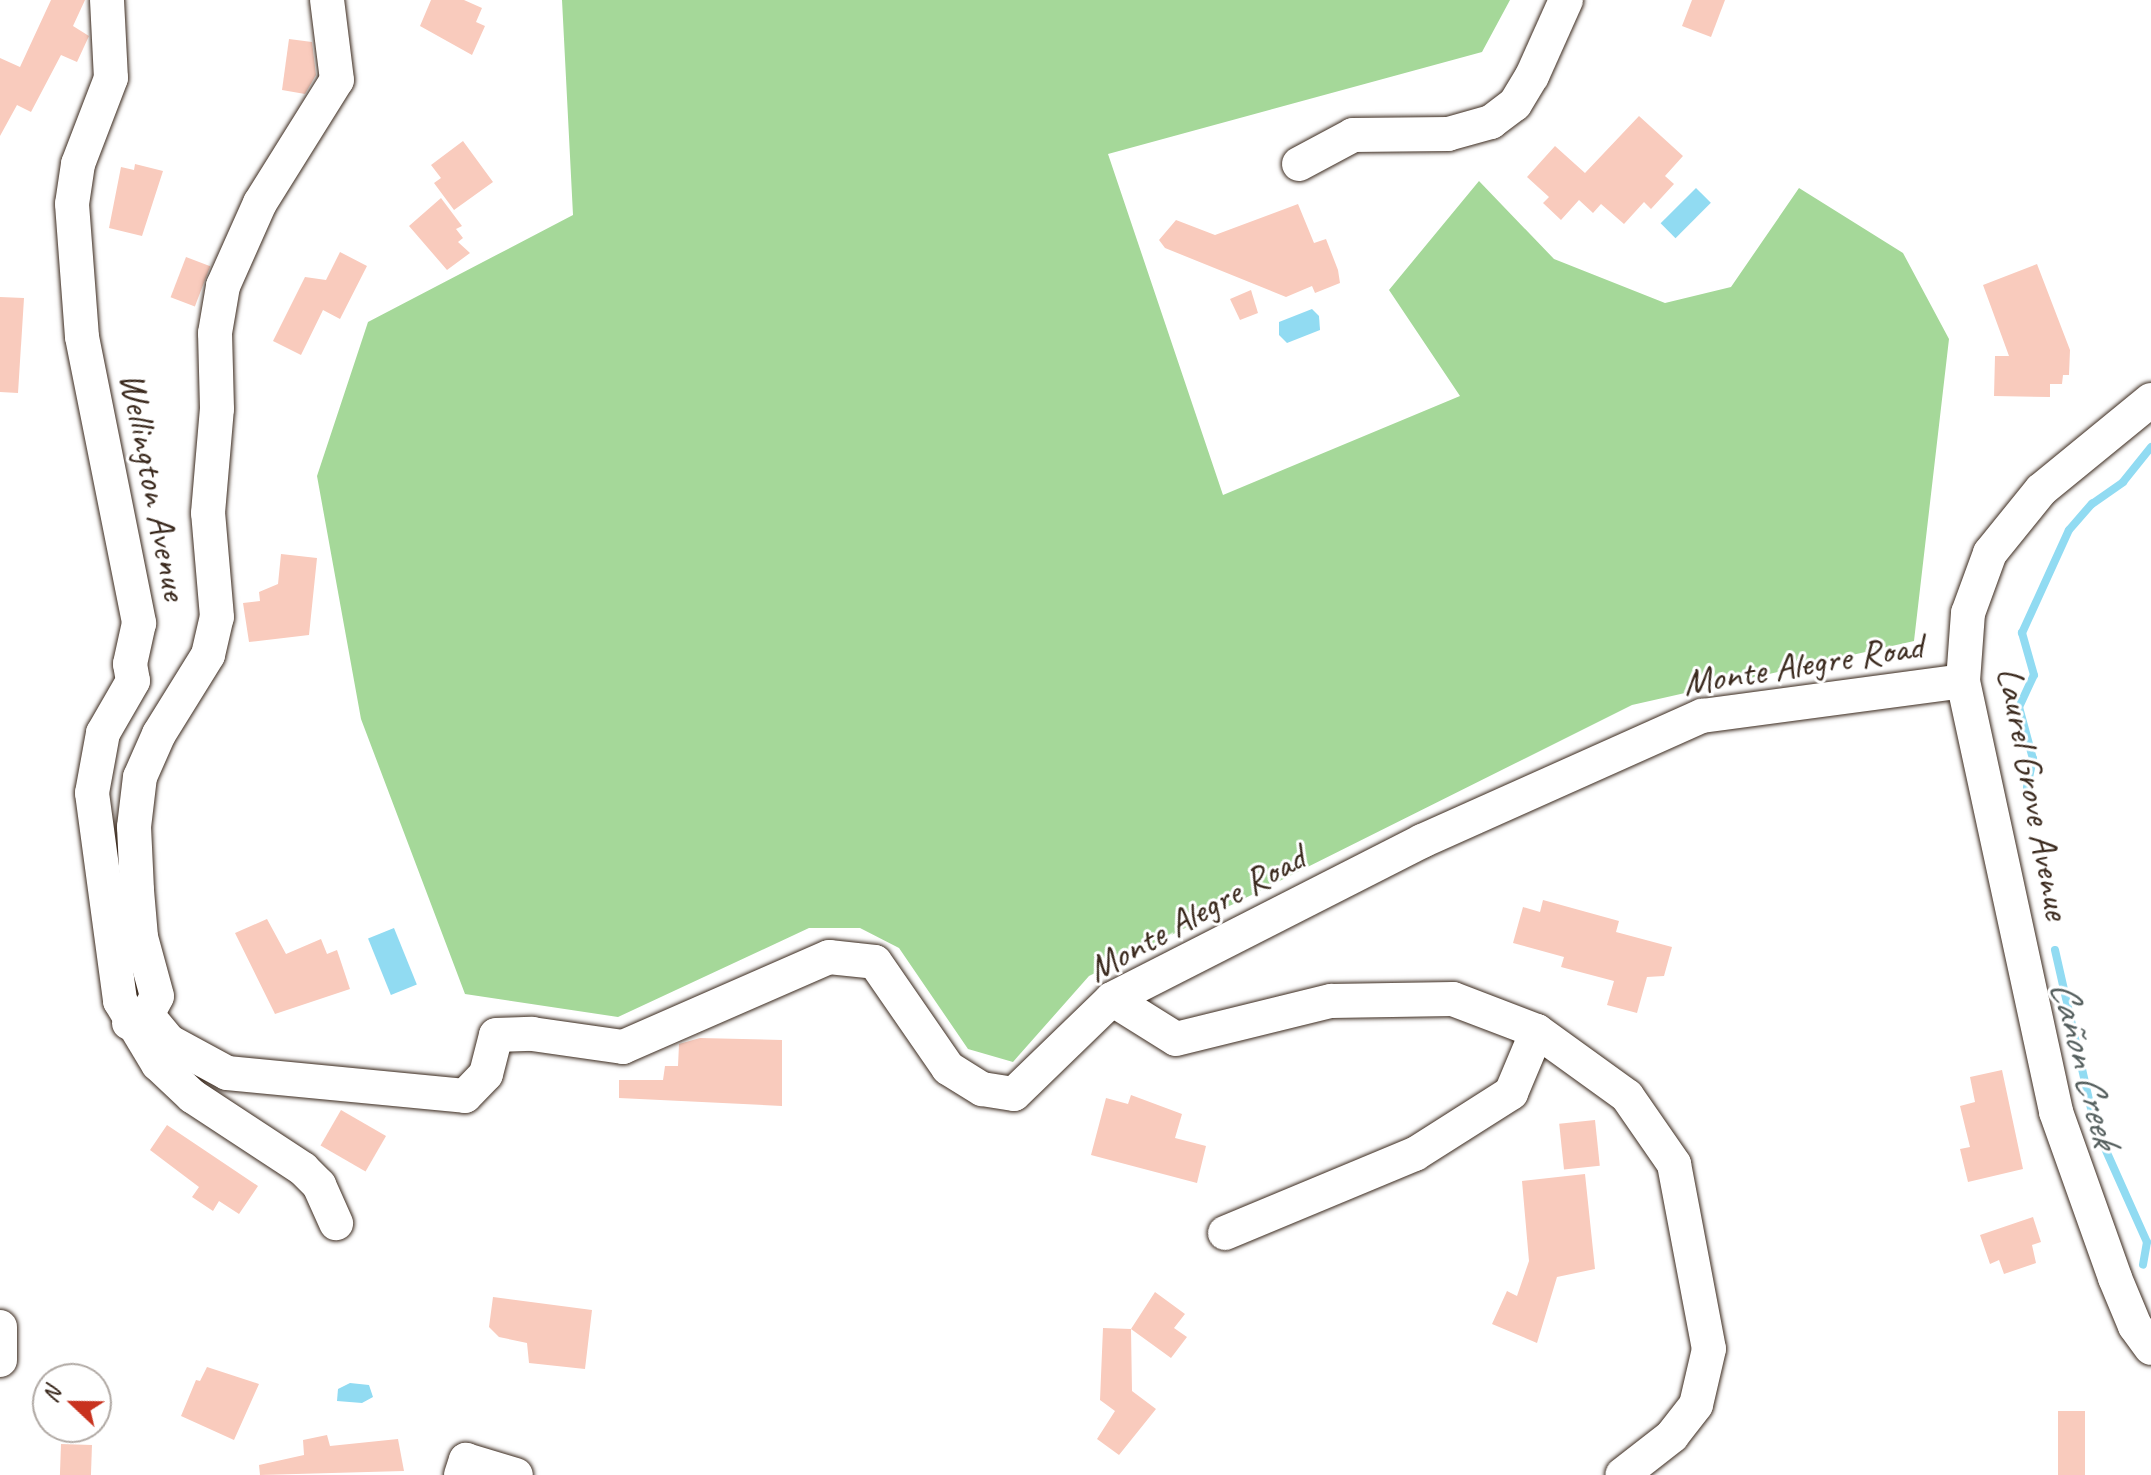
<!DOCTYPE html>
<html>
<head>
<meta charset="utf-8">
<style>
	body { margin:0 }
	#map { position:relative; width:2151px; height:1475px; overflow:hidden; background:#fff; font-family:Caveat,sans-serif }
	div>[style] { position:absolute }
	.green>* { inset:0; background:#a5d899 }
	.water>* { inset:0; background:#91dbf2; transform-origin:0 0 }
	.stream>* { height:8px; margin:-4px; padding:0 4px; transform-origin:4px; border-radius:4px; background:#91dbf2 }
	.building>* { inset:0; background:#f9cbbd; transform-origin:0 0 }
	.roads { filter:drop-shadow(0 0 2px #3b2a1e) drop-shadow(0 0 2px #3b2a1e) }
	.minor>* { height:34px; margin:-17px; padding:0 17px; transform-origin:17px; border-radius:17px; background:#fff }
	span { translate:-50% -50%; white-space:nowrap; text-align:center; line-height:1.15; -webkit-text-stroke:6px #fff; paint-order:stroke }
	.street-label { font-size:38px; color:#3b2a1e }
	.water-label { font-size:40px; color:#555f5e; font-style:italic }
	.north { position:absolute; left:32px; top:1363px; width:80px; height:80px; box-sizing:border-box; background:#fff; border:2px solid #b1aaa5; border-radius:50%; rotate:292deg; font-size:22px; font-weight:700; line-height:32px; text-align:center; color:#3b2a1e }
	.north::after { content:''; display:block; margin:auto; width:28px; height:36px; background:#c8321e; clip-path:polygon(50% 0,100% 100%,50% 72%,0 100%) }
</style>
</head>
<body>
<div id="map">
	<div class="green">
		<i style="clip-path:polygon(562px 0,1510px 0,1482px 52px,1108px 154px,1223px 495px,1460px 396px,1389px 290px,1479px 181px,1554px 259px,1665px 303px,1731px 287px,1799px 188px,1903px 253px,1949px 339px,1914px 641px,1632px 705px,1089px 976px,1013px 1062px,968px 1049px,899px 948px,860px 928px,809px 928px,618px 1017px,465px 994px,361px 719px,317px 476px,368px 322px,573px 215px)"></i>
	</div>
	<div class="water">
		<i style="left:1696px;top:188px;width:21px;height:50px;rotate:45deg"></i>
		<i style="clip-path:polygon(1312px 309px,1319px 316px,1320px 330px,1287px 343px,1279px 335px,1279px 322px)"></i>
		<i style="left:394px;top:928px;width:61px;height:28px;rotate:68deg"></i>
		<i style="clip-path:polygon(350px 1383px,369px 1385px,373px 1397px,362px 1403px,337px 1401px,338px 1389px)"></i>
	</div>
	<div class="stream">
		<i style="left:2027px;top:787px;width:29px;rotate:-78deg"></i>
		<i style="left:2033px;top:759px;width:54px;rotate:-105.1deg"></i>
		<i style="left:2019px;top:707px;width:35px;rotate:-65deg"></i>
		<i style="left:2034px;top:675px;width:44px;rotate:-105.9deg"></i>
		<i style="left:2022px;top:633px;width:113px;rotate:-65.5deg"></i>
		<i style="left:2069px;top:530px;width:35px;rotate:-49deg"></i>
		<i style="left:2092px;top:504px;width:38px;rotate:-35deg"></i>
		<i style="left:2123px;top:482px;width:45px;rotate:-51.3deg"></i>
		<i style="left:2055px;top:950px;width:180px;rotate:77.2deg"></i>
		<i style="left:2095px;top:1126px;width:127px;rotate:65.9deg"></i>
		<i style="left:2147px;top:1242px;width:23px;rotate:100deg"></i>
	</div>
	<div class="building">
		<i style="clip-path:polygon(51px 0,85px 0,73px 26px,89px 36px,77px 62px,61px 55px,31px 112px,17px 105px,0 136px,0 58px,20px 67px)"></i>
		<i style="clip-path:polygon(431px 0,464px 0,482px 8px,476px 22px,485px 26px,472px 55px,420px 26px)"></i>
		<i style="clip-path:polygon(1692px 0,1725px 0,1711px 37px,1682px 26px)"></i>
		<i style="clip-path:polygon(289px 39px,312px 42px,316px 75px,305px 94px,282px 90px)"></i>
		<i style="clip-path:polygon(1639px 116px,1683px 156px,1665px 176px,1674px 184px,1651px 209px,1644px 202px,1624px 224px,1601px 204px,1593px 213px,1579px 200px,1561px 220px,1543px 203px,1549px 197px,1527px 177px,1555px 146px,1585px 173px)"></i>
		<i style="clip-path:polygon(463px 141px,493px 182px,454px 210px,434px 183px,441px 178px,431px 165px)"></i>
		<i style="clip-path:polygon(135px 164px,163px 171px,142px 236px,109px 228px,121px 167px,134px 170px)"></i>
		<i style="clip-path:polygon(441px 198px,462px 226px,456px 229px,463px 238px,458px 242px,470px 253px,447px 270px,409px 226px)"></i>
		<i style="clip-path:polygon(1298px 204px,1314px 243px,1326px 239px,1338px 270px,1340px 283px,1315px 293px,1312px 286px,1286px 297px,1165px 248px,1159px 240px,1176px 220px,1215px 235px)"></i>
		<i style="clip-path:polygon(340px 252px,367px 266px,340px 319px,323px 310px,301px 355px,273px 341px,305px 277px,326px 280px)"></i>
		<i style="left:186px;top:257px;width:26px;height:43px;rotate:21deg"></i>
		<i style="clip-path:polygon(2037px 264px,2070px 350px,2069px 375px,2063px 375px,2062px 384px,2050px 384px,2050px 397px,1994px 396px,1995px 356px,2009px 356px,1983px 285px)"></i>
		<i style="clip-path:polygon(1251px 290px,1258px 313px,1240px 320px,1230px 299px)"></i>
		<i style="clip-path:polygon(0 297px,24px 298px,18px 393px,0 392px)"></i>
		<i style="clip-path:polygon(281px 554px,317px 558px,309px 635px,249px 642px,243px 603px,260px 601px,259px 592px,278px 584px)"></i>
		<i style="clip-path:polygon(1543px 900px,1619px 921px,1616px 932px,1672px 947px,1664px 976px,1647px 977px,1637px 1013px,1607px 1005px,1614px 981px,1561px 967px,1564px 957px,1513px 943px,1523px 907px,1540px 912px)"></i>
		<i style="clip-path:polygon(267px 919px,286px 954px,321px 939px,327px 954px,337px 950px,350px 989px,275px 1014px,235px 933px)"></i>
		<i style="clip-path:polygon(700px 1038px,782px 1040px,782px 1106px,619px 1098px,619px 1080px,663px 1080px,665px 1066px,678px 1066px,679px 1044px)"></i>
		<i style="clip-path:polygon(2002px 1070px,2023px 1169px,1968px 1182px,1960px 1149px,1970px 1147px,1960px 1106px,1975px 1102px,1970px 1077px)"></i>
		<i style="clip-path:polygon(1131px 1095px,1182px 1114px,1175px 1138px,1206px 1146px,1197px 1183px,1091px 1155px,1106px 1098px,1128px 1104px)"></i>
		<i style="left:341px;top:1110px;width:52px;height:41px;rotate:30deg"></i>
		<i style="left:1595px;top:1120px;width:46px;height:36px;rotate:84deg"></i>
		<i style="clip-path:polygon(167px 1125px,258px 1186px,239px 1214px,219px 1201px,213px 1211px,192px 1197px,199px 1187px,150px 1150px)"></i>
		<i style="clip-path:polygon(1585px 1174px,1595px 1269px,1557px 1277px,1537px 1343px,1492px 1324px,1507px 1291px,1517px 1296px,1529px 1261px,1522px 1181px)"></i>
		<i style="clip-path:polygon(2033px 1217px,2041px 1242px,2032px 1245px,2036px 1263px,2004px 1274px,1999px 1260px,1990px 1264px,1980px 1235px)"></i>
		<i style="clip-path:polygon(1155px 1292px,1185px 1314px,1174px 1328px,1187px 1337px,1171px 1358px,1131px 1329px,1132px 1391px,1156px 1409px,1119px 1455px,1097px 1439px,1115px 1411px,1100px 1400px,1103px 1328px,1131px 1329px)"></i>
		<i style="clip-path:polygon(493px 1297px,592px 1310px,585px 1369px,529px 1363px,527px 1343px,499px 1337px,489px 1327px)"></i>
		<i style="clip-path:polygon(207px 1367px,259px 1384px,234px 1440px,181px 1416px,196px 1380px,200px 1381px)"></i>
		<i style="left:2058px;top:1411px;width:27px;height:64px"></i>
		<i style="clip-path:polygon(327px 1435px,330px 1446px,398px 1439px,404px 1471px,260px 1475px,259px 1465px,304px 1455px,303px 1440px)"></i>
		<i style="left:61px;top:1444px;width:31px;height:31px;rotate:2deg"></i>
	</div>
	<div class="roads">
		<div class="minor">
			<i style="left:107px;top:0;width:78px;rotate:87.1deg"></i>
			<i style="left:111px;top:78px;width:92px;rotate:111deg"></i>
			<i style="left:78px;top:164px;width:40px;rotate:98.5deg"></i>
			<i style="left:72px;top:204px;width:133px;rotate:85.7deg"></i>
			<i style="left:82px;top:337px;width:292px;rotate:78.7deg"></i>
			<i style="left:139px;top:623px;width:42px;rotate:102.4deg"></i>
			<i style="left:130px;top:664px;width:17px;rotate:80deg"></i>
			<i style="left:133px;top:681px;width:60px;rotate:120deg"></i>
			<i style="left:103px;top:733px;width:61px;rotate:100.4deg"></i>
			<i style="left:92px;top:793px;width:210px;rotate:82.3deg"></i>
			<i style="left:120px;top:1001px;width:74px;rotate:58.9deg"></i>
			<i style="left:158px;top:1064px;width:47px;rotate:43.3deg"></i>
			<i style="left:192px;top:1096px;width:133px;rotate:33.3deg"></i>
			<i style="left:303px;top:1169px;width:23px;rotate:45deg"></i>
			<i style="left:319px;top:1185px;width:42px;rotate:65.9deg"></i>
			<i style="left:1299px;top:164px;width:61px;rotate:-28.2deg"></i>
			<i style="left:1353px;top:135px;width:95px;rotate:-0.6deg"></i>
			<i style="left:1448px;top:134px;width:45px;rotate:-15.6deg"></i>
			<i style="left:1491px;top:122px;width:30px;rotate:-37deg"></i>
			<i style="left:1515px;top:104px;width:33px;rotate:-59deg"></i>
			<i style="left:1532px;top:76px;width:83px;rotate:-65.9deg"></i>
			<i style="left:2151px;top:400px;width:142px;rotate:140.7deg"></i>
			<i style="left:2041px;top:490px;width:81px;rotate:129deg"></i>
			<i style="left:1990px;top:553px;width:64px;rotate:110.1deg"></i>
			<i style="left:1968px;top:613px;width:68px;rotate:94.2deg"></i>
			<i style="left:1963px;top:681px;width:441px;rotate:77.8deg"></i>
			<i style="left:2056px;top:1112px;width:176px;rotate:70.4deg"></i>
			<i style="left:2115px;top:1278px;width:52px;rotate:67.4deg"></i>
			<i style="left:2135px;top:1326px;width:27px;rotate:54deg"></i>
			<i style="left:1112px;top:999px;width:75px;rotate:32deg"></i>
			<i style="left:1176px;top:1039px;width:160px;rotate:-13.8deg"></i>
			<i style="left:1331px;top:1001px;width:122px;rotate:-0.9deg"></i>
			<i style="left:1453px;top:999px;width:90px;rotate:20.9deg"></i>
			<i style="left:1537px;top:1031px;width:111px;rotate:35.8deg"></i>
			<i style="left:1627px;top:1096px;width:83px;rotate:55.3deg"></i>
			<i style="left:1674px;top:1164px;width:188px;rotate:79.3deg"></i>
			<i style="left:1709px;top:1349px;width:57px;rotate:103.1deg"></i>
			<i style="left:1696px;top:1405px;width:39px;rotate:128deg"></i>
			<i style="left:1672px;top:1436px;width:63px;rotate:142deg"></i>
			<i style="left:147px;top:1015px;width:35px;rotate:50deg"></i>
			<i style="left:170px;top:1042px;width:65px;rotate:28.5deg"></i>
			<i style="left:227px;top:1073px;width:239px;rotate:5.5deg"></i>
			<i style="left:465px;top:1096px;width:30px;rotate:-46deg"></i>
			<i style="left:486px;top:1074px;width:40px;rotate:-75.6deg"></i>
			<i style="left:496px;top:1035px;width:36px;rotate:-2deg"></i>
			<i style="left:532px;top:1034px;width:92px;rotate:8.1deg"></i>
			<i style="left:623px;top:1047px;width:225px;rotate:-23.6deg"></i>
			<i style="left:829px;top:957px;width:46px;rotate:6.2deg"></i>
			<i style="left:875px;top:962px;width:129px;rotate:55.4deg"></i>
			<i style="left:948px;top:1068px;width:40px;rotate:32deg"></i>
			<i style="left:982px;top:1089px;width:32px;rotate:9deg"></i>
			<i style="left:1014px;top:1094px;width:136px;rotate:-44.1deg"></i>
			<i style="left:1112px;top:999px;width:348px;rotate:-27deg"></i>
			<i style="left:1422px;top:841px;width:307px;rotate:-24.1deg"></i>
			<i style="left:1702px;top:716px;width:263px;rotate:-7.6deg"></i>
			<i style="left:129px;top:1023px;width:20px;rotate:-24deg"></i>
			<i style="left:147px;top:1015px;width:21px;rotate:-62deg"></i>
			<i style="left:157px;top:996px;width:61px;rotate:-105.2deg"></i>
			<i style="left:141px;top:937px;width:47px;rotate:-94.9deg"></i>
			<i style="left:137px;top:890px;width:63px;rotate:-92.7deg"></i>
			<i style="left:134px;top:827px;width:50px;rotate:-83.2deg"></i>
			<i style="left:140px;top:777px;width:47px;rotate:-66.2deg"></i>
			<i style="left:159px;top:734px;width:93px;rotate:-58.2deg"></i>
			<i style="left:208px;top:655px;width:39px;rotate:-77deg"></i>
			<i style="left:217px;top:617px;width:104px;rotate:-94.9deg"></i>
			<i style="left:208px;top:513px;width:104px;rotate:-85.1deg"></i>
			<i style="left:217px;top:409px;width:76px;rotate:-91.5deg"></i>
			<i style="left:215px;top:333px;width:48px;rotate:-80.3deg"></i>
			<i style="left:223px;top:286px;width:91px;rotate:-66deg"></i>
			<i style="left:260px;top:203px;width:145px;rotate:-58deg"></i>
			<i style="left:337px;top:80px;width:81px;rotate:-97.1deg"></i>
			<i style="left:1225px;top:1233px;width:206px;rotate:-22.6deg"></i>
			<i style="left:1415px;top:1154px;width:114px;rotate:-32.4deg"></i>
			<i style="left:1511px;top:1093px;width:67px;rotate:-67.2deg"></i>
			<i style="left:0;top:1327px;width:33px;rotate:90deg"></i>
			<i style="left:461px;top:1475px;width:16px;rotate:-72deg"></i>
			<i style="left:466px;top:1460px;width:52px;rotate:16.7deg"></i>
		</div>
	</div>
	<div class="street-label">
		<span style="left:154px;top:486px;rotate:79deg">Wellington Avenue</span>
		<span style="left:1803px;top:664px;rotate:-9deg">Monte Alegre Road</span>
		<span style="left:2034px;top:793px;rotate:79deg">Laurel Grove Avenue</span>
		<span style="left:1196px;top:913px;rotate:-29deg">Monte Alegre Road</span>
	</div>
	<div class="water-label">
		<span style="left:2085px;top:1063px;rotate:75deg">Cañon Creek</span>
	</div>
	<div class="north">N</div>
</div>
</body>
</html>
